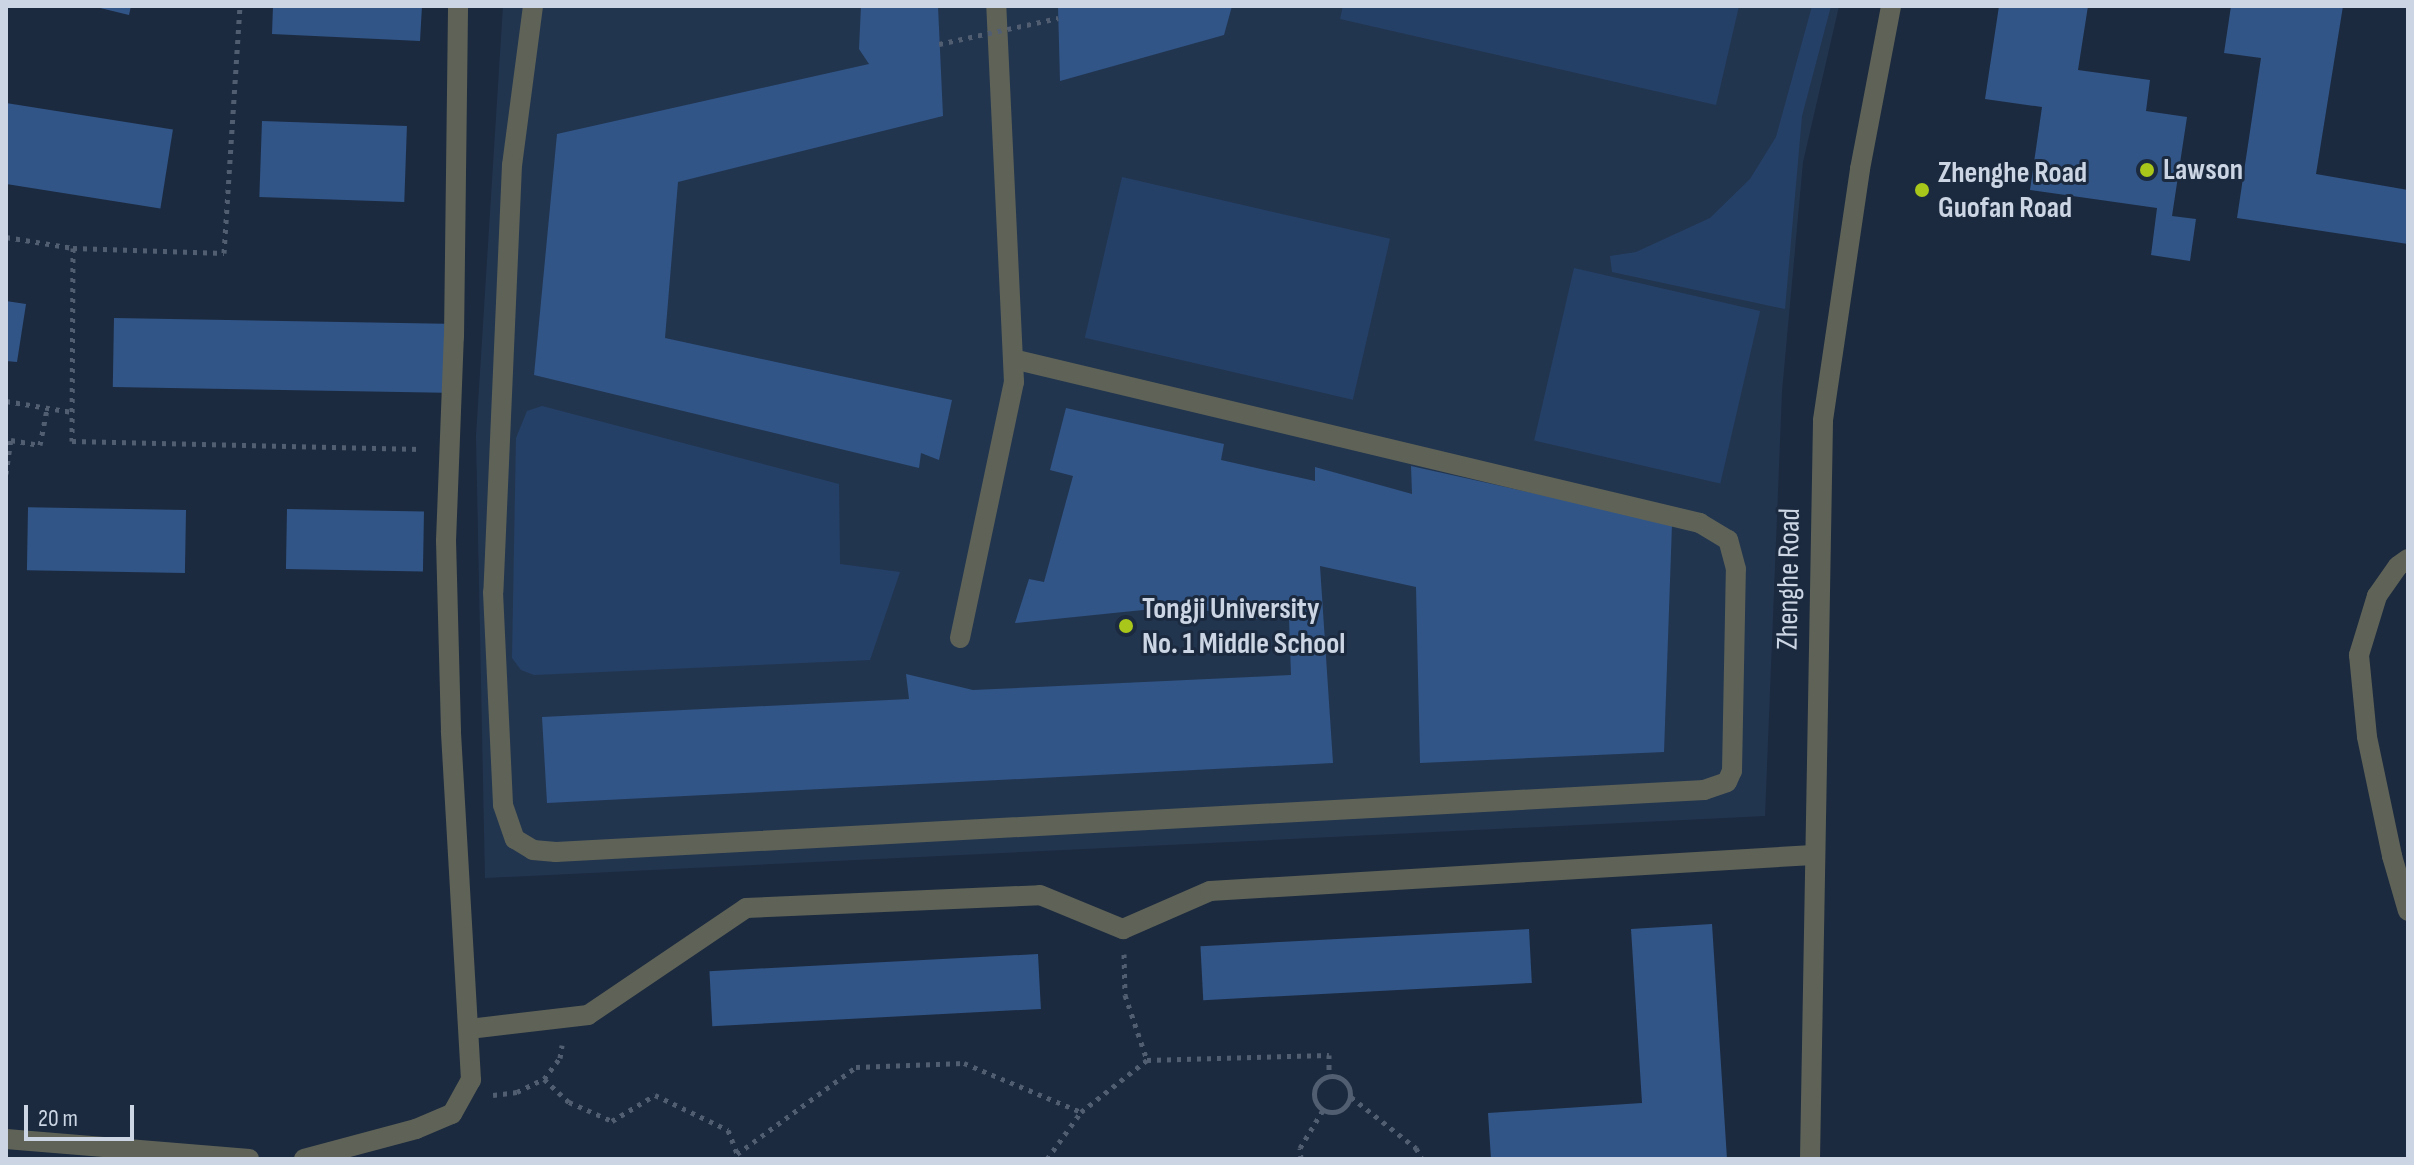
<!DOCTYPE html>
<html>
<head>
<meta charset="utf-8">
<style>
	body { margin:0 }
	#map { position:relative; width:2414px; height:1165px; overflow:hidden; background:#1c2a3f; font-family:"Sofia Sans Condensed",sans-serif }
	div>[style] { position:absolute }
	.built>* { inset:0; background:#22354f }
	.green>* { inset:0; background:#254067; transform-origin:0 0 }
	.building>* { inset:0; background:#315587; transform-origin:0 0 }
	.path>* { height:5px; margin-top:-2.5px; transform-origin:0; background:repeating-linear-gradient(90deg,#515e71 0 4px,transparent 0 10px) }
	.path>.ring { margin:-2.5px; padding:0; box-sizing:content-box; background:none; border:5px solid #515e71; border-radius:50% }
	.service>* { height:20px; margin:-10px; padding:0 10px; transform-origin:10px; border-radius:10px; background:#5f6357 }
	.minor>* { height:20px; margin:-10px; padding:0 10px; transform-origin:10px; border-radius:10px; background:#5f6357 }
	.path-bridge>* { height:5px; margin-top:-2.5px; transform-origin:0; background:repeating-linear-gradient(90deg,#515e71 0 4px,transparent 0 10px) }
	.dots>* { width:22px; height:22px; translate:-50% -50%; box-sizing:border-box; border:4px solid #1c2a3f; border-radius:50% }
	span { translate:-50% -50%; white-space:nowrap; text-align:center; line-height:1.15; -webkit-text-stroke:6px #1c2a3f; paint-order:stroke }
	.poi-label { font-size:30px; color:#cbd5e3; font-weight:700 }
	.left { translate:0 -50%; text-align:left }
	.street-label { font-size:30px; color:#cbd5e3 }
	.frame { position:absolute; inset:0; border:8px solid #cbd5e3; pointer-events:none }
	.scale { position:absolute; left:24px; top:1105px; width:110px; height:36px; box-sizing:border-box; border:4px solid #cbd5e3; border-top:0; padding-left:10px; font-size:24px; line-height:28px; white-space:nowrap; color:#cbd5e3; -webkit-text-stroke:6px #1c2a3f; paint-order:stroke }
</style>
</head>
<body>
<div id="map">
	<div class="built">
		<i style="clip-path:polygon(503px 6px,1839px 6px,1803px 162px,1782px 391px,1765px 816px,485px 878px,476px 436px)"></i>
	</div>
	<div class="green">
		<i style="clip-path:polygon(1343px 6px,1739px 6px,1716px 105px,1340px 19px)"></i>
		<i style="clip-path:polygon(1812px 6px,1831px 6px,1802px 116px,1785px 309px,1612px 272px,1610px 256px,1636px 252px,1710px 218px,1750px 179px,1776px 137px)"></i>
		<i style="left:1122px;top:177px;width:275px;height:165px;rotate:13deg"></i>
		<i style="left:1574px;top:268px;width:191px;height:177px;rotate:13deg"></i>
		<i style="clip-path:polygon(542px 406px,839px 484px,840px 564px,900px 572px,870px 660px,534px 675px,521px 670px,512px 658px,516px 438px,527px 411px)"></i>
	</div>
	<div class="building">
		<i style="clip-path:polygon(92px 6px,131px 6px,129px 15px)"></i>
		<i style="clip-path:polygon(273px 6px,422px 6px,420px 41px,272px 34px)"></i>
		<i style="clip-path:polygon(861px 6px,938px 6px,943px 116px,678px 182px,665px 338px,952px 400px,939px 460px,921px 453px,919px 468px,534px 375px,557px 134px,869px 64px,859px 49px)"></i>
		<i style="clip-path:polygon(1058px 6px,1232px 6px,1224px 35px,1060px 81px)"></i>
		<i style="clip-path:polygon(1999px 6px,2088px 6px,2078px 70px,2150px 80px,2146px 111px,2187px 117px,2172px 216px,2196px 219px,2190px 261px,2151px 255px,2157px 208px,2030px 190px,2042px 107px,1985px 99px)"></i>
		<i style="clip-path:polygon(2231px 6px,2343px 6px,2316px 174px,2408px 190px,2408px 244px,2237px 218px,2261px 58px,2224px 53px)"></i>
		<i style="left:6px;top:103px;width:169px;height:80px;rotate:9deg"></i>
		<i style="left:262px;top:121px;width:145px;height:76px;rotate:2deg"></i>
		<i style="clip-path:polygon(6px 301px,26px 304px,17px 362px,6px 361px)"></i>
		<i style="left:114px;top:318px;width:331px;height:69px;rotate:1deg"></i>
		<i style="clip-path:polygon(1066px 408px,1224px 444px,1221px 460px,1315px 481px,1315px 467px,1412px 494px,1411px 466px,1672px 524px,1664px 752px,1420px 763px,1416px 587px,1320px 566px,1333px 763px,547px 803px,542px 717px,909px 699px,906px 674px,973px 690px,1291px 675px,1289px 618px,1250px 619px,1182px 606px,1015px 623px,1029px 579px,1044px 582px,1073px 476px,1050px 470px)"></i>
		<i style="left:287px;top:509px;width:137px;height:60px;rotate:1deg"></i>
		<i style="left:186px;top:510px;width:63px;height:158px;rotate:91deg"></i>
		<i style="clip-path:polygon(1712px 924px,1727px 1159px,1491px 1159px,1488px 1113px,1642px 1103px,1631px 929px)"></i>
		<i style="left:1529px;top:929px;width:54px;height:329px;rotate:87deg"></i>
		<i style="left:1038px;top:954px;width:55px;height:329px;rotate:87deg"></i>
	</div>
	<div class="path">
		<i style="left:6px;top:237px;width:68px;rotate:9.3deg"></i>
		<i style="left:73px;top:248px;width:151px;rotate:1.9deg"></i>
		<i style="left:224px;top:253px;width:248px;rotate:-86.3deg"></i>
		<i style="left:73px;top:248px;width:193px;rotate:90.3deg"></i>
		<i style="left:72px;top:441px;width:349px;rotate:1.3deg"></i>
		<i style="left:6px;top:401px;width:67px;rotate:9.5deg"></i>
		<i style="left:6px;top:474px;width:34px;rotate:-82deg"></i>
		<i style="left:11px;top:440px;width:29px;rotate:10deg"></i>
		<i style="left:40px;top:445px;width:38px;rotate:-79deg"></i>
		<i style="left:1124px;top:954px;width:41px;rotate:88.6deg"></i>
		<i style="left:1125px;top:995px;width:69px;rotate:71.3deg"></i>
		<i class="ring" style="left:1314px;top:1076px;width:31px;height:31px"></i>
		<i style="left:544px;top:1079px;width:34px;rotate:43deg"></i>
		<i style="left:569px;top:1102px;width:47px;rotate:23.8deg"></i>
		<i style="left:612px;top:1121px;width:50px;rotate:-31.2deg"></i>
		<i style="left:655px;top:1095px;width:81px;rotate:25.6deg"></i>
		<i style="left:728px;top:1130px;width:31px;rotate:69deg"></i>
		<i style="left:493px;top:1095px;width:24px;rotate:-7deg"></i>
		<i style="left:517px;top:1092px;width:30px;rotate:-26deg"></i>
		<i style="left:544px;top:1079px;width:26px;rotate:-53deg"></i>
		<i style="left:560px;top:1058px;width:13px;rotate:-81deg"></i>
		<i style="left:1351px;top:1097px;width:83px;rotate:38.1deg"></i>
		<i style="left:1416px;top:1148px;width:13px;rotate:61deg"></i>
		<i style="left:737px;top:1154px;width:147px;rotate:-36.2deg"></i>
		<i style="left:856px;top:1067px;width:108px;rotate:-2.1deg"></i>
		<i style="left:964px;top:1063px;width:127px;rotate:22.7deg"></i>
		<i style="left:1047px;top:1159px;width:58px;rotate:-54.1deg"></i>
		<i style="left:1081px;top:1112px;width:84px;rotate:-38.2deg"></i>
		<i style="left:1147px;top:1060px;width:182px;rotate:-1.6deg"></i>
		<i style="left:1329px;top:1055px;width:20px;rotate:90deg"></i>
		<i style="left:1301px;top:1159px;width:11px;rotate:-95deg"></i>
		<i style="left:1300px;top:1148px;width:44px;rotate:-58.8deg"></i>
	</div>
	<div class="service">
		<i style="left:533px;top:6px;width:160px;rotate:97.5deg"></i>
		<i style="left:512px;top:165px;width:427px;rotate:92.5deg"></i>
		<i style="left:493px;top:592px;width:213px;rotate:87.3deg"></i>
		<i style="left:503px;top:805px;width:36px;rotate:71deg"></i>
		<i style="left:515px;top:839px;width:21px;rotate:31deg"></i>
		<i style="left:533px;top:850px;width:23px;rotate:5deg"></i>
		<i style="left:556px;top:852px;width:1150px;rotate:-3.09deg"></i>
		<i style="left:1704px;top:790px;width:24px;rotate:-19deg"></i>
		<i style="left:1727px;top:782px;width:12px;rotate:-66deg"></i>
		<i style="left:1732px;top:771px;width:202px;rotate:-88.9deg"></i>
		<i style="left:1736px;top:569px;width:30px;rotate:-105deg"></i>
		<i style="left:1728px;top:540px;width:33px;rotate:-149deg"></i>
		<i style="left:1700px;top:523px;width:706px;rotate:-166.57deg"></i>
		<i style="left:2408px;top:559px;width:12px;rotate:145deg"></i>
		<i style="left:2398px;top:566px;width:37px;rotate:125deg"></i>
		<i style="left:2377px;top:596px;width:62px;rotate:107deg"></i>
		<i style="left:2359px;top:655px;width:82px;rotate:84.4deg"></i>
		<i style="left:2367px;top:737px;width:122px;rotate:78.1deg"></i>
		<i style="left:2392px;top:856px;width:57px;rotate:73.8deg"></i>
		<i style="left:960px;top:638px;width:262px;rotate:-78.1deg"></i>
		<i style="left:1014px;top:382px;width:376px;rotate:-92.7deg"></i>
		<i style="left:469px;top:1029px;width:120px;rotate:-6.7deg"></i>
		<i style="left:588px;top:1015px;width:191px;rotate:-34.1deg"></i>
		<i style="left:746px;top:908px;width:294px;rotate:-2.5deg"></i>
		<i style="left:1040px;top:895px;width:90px;rotate:22.3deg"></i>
		<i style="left:1123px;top:929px;width:95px;rotate:-23.6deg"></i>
		<i style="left:1210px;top:891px;width:604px;rotate:-3.42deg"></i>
		<i style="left:6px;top:1139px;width:244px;rotate:4.7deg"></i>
		<i style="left:304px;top:1159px;width:116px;rotate:-15deg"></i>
		<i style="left:416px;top:1129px;width:39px;rotate:-23deg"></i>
		<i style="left:452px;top:1114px;width:39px;rotate:-61deg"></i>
		<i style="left:471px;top:1080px;width:350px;rotate:-93.3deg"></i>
		<i style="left:451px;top:731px;width:190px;rotate:-91.5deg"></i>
		<i style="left:446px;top:541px;width:204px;rotate:-87.8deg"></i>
		<i style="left:454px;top:337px;width:331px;rotate:-89.3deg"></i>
	</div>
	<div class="minor">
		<i style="left:1810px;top:1159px;width:739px;rotate:-88.99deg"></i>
		<i style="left:1823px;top:420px;width:254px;rotate:-81.6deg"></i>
		<i style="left:1860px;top:169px;width:166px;rotate:-79.2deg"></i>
	</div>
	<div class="path-bridge">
		<i style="left:939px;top:44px;width:122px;rotate:-12.3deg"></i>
	</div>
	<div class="dots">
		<i style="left:2147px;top:170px;background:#a9c71a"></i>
		<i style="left:1922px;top:190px;background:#a9c71a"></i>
		<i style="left:1126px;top:626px;background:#a9c71a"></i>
	</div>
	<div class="poi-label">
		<span class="left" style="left:2163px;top:170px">Lawson</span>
		<span class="left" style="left:1938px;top:190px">Zhenghe Road<br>Guofan Road</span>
		<span class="left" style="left:1142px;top:626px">Tongji University<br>No. 1 Middle School</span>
	</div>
	<div class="street-label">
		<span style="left:1789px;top:579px;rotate:-89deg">Zhenghe Road</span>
	</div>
	<div class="frame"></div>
	<div class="scale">20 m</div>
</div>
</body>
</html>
